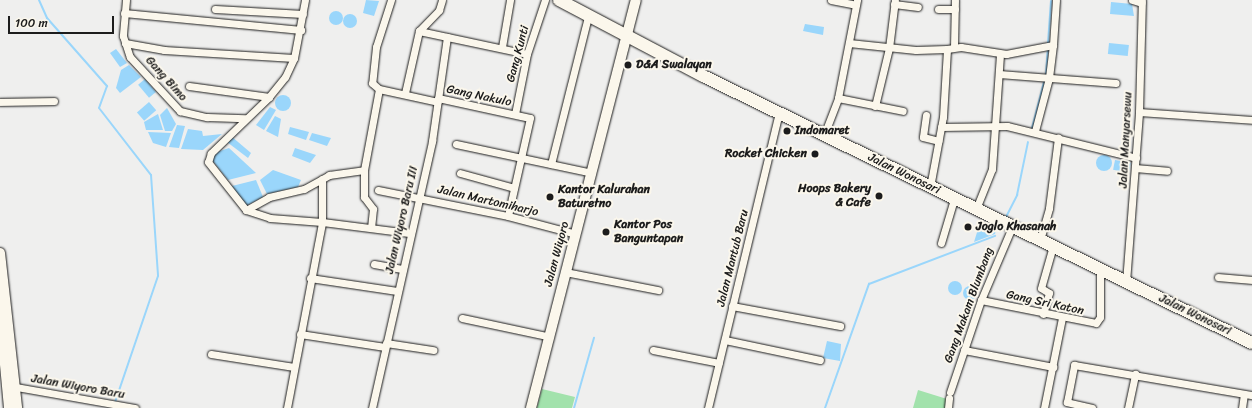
<!DOCTYPE html>
<html>
<head>
<meta charset="utf-8">
<style>
	body { margin:0 }
	#map { position:relative; width:1252px; height:408px; overflow:hidden; background:#efefee; font-family:Sriracha,sans-serif }
	div>[style] { position:absolute }
	.green>* { inset:0; background:#a2e2ac }
	.water>* { inset:0; background:#9ad6fb; transform-origin:0 0 }
	.round { border-radius:50% }
	.stream>* { height:2px; margin:-1px; padding:0 1px; transform-origin:1px; border-radius:1px; background:#9ad6fb }
	.roads { filter:drop-shadow(0 0 1px #1c1c1c) drop-shadow(0 0 1px #1c1c1c) }
	.street>* { height:7px; margin:-3.5px; padding:0 3.5px; transform-origin:3.5px; border-radius:3.5px; background:#fbf7ec }
	.secondary>* { height:10px; margin:-5px; padding:0 5px; transform-origin:5px; border-radius:5px; background:#fbf7ec }
	.highway>* { height:12px; margin:-6px; padding:0 6px; transform-origin:6px; border-radius:6px; background:#fbf7ec }
	.dots>* { width:11px; height:11px; translate:-50% -50%; box-sizing:border-box; border:2px solid #fbf7ec; border-radius:50% }
	span { translate:-50% -50%; white-space:nowrap; text-align:center; line-height:1.15; -webkit-text-stroke:4px #fbf7ec; paint-order:stroke }
	.street-label { font-size:12px; color:#1c1c1c }
	.poi-label { font-size:12px; color:#1c1c1c; font-weight:700 }
	.left { translate:0 -50%; text-align:left }
	.right { translate:-100% -50%; text-align:right }
	.scale { position:absolute; left:8px; top:16px; width:106px; height:18px; box-sizing:border-box; border:2px solid #1c1c1c; border-top:0; padding-left:5px; font-size:12px; line-height:14px; white-space:nowrap; color:#1c1c1c; -webkit-text-stroke:3px #fbf7ec; paint-order:stroke }
</style>
</head>
<body>
<div id="map">
	<div class="green">
		<i style="clip-path:polygon(542px 389px,575px 397px,572px 408px,537px 408px)"></i>
		<i style="clip-path:polygon(918px 390px,947px 399px,945px 408px,913px 408px)"></i>
	</div>
	<div class="water">
		<i style="clip-path:polygon(366px 0,379px 1px,374px 16px,363px 13px)"></i>
		<i style="clip-path:polygon(1111px 2px,1132px 4px,1134px 16px,1110px 14px)"></i>
		<i class="round" style="left:329px;top:11px;width:14px;height:14px"></i>
		<i class="round" style="left:343px;top:14px;width:14px;height:14px"></i>
		<i style="clip-path:polygon(805px 24px,824px 27px,823px 35px,803px 31px)"></i>
		<i style="left:1109px;top:43px;width:20px;height:11px;rotate:6deg"></i>
		<i style="clip-path:polygon(116px 49px,127px 63px,120px 67px,110px 53px)"></i>
		<i style="clip-path:polygon(129px 65px,141px 77px,120px 93px,116px 88px,121px 70px)"></i>
		<i style="left:145px;top:79px;width:17px;height:9px;rotate:50deg"></i>
		<i class="round" style="left:275px;top:95px;width:16px;height:16px"></i>
		<i style="left:149px;top:102px;width:11px;height:16px;rotate:49deg"></i>
		<i style="clip-path:polygon(270px 107px,276px 110px,264px 130px,256px 125px)"></i>
		<i style="clip-path:polygon(167px 108px,176px 124px,172px 131px,165px 131px,160px 115px)"></i>
		<i style="clip-path:polygon(158px 114px,163px 130px,146px 130px,144px 122px)"></i>
		<i style="clip-path:polygon(275px 116px,281px 119px,278px 137px,266px 131px)"></i>
		<i style="clip-path:polygon(177px 125px,185px 126px,179px 148px,169px 147px)"></i>
		<i style="clip-path:polygon(290px 127px,309px 132px,306px 140px,288px 134px)"></i>
		<i style="clip-path:polygon(188px 129px,202px 131px,203px 136px,222px 134px,203px 150px,181px 149px)"></i>
		<i style="clip-path:polygon(148px 132px,171px 133px,166px 147px,153px 143px)"></i>
		<i style="clip-path:polygon(312px 133px,331px 138px,327px 146px,309px 140px)"></i>
		<i style="clip-path:polygon(231px 136px,251px 153px,248px 158px,227px 142px)"></i>
		<i style="clip-path:polygon(229px 148px,256px 173px,228px 180px,212px 160px,214px 153px)"></i>
		<i style="clip-path:polygon(295px 148px,316px 155px,310px 163px,292px 156px)"></i>
		<i class="round" style="left:1096px;top:155px;width:16px;height:16px"></i>
		<i style="left:1115px;top:160px;width:16px;height:10px;rotate:11deg"></i>
		<i style="clip-path:polygon(273px 170px,301px 180px,298px 187px,267px 194px,260px 180px)"></i>
		<i style="clip-path:polygon(256px 180px,263px 197px,246px 206px,232px 186px)"></i>
		<i style="clip-path:polygon(980px 223px,996px 230px,995px 234px,974px 242px)"></i>
		<i class="round" style="left:948px;top:281px;width:14px;height:14px"></i>
		<i class="round" style="left:963px;top:286px;width:14px;height:14px"></i>
		<i style="clip-path:polygon(827px 341px,841px 344px,840px 361px,823px 358px)"></i>
	</div>
	<div class="stream">
		<i style="left:39px;top:0;width:20px;rotate:66deg"></i>
		<i style="left:47px;top:18px;width:91px;rotate:48.6deg"></i>
		<i style="left:107px;top:86px;width:23px;rotate:110deg"></i>
		<i style="left:99px;top:108px;width:85px;rotate:52.2deg"></i>
		<i style="left:151px;top:175px;width:101px;rotate:86deg"></i>
		<i style="left:158px;top:276px;width:133px;rotate:108.8deg"></i>
		<i style="left:1048px;top:43px;width:42px;rotate:-85.9deg"></i>
		<i style="left:1046px;top:74px;width:26px;rotate:-86deg"></i>
		<i style="left:1032px;top:128px;width:48px;rotate:-75.4deg"></i>
		<i style="left:1005px;top:219px;width:27px;rotate:-63deg"></i>
		<i style="left:1017px;top:195px;width:54px;rotate:-78.3deg"></i>
		<i style="left:574px;top:408px;width:73px;rotate:-74.1deg"></i>
		<i style="left:825px;top:408px;width:132px;rotate:-70.5deg"></i>
		<i style="left:869px;top:284px;width:135px;rotate:-20.9deg"></i>
	</div>
	<div class="roads">
		<div class="street">
			<i style="left:126px;top:0;width:36px;rotate:95deg"></i>
			<i style="left:123px;top:36px;width:22px;rotate:72deg"></i>
			<i style="left:130px;top:57px;width:74px;rotate:47.2deg"></i>
			<i style="left:180px;top:111px;width:28px;rotate:13deg"></i>
			<i style="left:207px;top:117px;width:38px;rotate:2deg"></i>
			<i style="left:305px;top:0;width:59px;rotate:100.7deg"></i>
			<i style="left:294px;top:58px;width:21px;rotate:115deg"></i>
			<i style="left:285px;top:77px;width:26px;rotate:129deg"></i>
			<i style="left:269px;top:97px;width:81px;rotate:136deg"></i>
			<i style="left:211px;top:153px;width:9px;rotate:108deg"></i>
			<i style="left:208px;top:162px;width:61px;rotate:51.6deg"></i>
			<i style="left:246px;top:210px;width:25px;rotate:18deg"></i>
			<i style="left:270px;top:218px;width:52px;rotate:4.4deg"></i>
			<i style="left:322px;top:222px;width:43px;rotate:-90deg"></i>
			<i style="left:391px;top:0;width:49px;rotate:107.7deg"></i>
			<i style="left:376px;top:47px;width:36px;rotate:96deg"></i>
			<i style="left:372px;top:83px;width:9px;rotate:41deg"></i>
			<i style="left:379px;top:89px;width:60px;rotate:12.4deg"></i>
			<i style="left:831px;top:0;width:25px;rotate:11deg"></i>
			<i style="left:1132px;top:0;width:10px;rotate:17deg"></i>
			<i style="left:894px;top:4px;width:24px;rotate:7deg"></i>
			<i style="left:215px;top:9px;width:88px;rotate:3.3deg"></i>
			<i style="left:938px;top:9px;width:17px"></i>
			<i style="left:124px;top:13px;width:178px;rotate:5.5deg"></i>
			<i style="left:419px;top:31px;width:110px;rotate:12deg"></i>
			<i style="left:125px;top:43px;width:40px;rotate:10deg"></i>
			<i style="left:164px;top:50px;width:130px;rotate:3.5deg"></i>
			<i style="left:849px;top:43px;width:67px;rotate:6deg"></i>
			<i style="left:916px;top:50px;width:31px;rotate:-2deg"></i>
			<i style="left:1053px;top:45px;width:45px;rotate:-86.2deg"></i>
			<i style="left:502px;top:47px;width:48px;rotate:-80.3deg"></i>
			<i style="left:954px;top:47px;width:47px;rotate:-88.8deg"></i>
			<i style="left:999px;top:74px;width:117px;rotate:4.4deg"></i>
			<i style="left:189px;top:86px;width:81px;rotate:7.8deg"></i>
			<i style="left:405px;top:93px;width:64px;rotate:-77.3deg"></i>
			<i style="left:419px;top:31px;width:29px;rotate:-46deg"></i>
			<i style="left:439px;top:10px;width:10px;rotate:-73deg"></i>
			<i style="left:438px;top:98px;width:94px;rotate:12.3deg"></i>
			<i style="left:530px;top:118px;width:100px;rotate:102.7deg"></i>
			<i style="left:838px;top:98px;width:66px;rotate:11.3deg"></i>
			<i style="left:0;top:102px;width:54px;rotate:-1.1deg"></i>
			<i style="left:875px;top:106px;width:60px;rotate:-76.4deg"></i>
			<i style="left:889px;top:48px;width:48px;rotate:-82.9deg"></i>
			<i style="left:1139px;top:112px;width:113px;rotate:4deg"></i>
			<i style="left:515px;top:114px;width:61px;rotate:-78.7deg"></i>
			<i style="left:527px;top:54px;width:57px;rotate:-71.6deg"></i>
			<i style="left:926px;top:115px;width:22px;rotate:98deg"></i>
			<i style="left:923px;top:137px;width:16px;rotate:14deg"></i>
			<i style="left:941px;top:127px;width:66px;rotate:-0.9deg"></i>
			<i style="left:1007px;top:126px;width:133px;rotate:13.9deg"></i>
			<i style="left:824px;top:135px;width:40px;rotate:-69deg"></i>
			<i style="left:838px;top:98px;width:100px;rotate:-79deg"></i>
			<i style="left:456px;top:144px;width:139px;rotate:12deg"></i>
			<i style="left:551px;top:164px;width:152px;rotate:-75.9deg"></i>
			<i style="left:1135px;top:168px;width:32px;rotate:5deg"></i>
			<i style="left:364px;top:170px;width:27px;rotate:90deg"></i>
			<i style="left:364px;top:197px;width:15px;rotate:53deg"></i>
			<i style="left:373px;top:209px;width:18px;rotate:96deg"></i>
			<i style="left:460px;top:173px;width:56px;rotate:15.5deg"></i>
			<i style="left:930px;top:187px;width:71px;rotate:-79.5deg"></i>
			<i style="left:943px;top:117px;width:68px;rotate:-86.6deg"></i>
			<i style="left:947px;top:49px;width:14px;rotate:-8deg"></i>
			<i style="left:961px;top:47px;width:46px;rotate:8.8deg"></i>
			<i style="left:1006px;top:54px;width:48px;rotate:-10.8deg"></i>
			<i style="left:1053px;top:45px;width:33px;rotate:97deg"></i>
			<i style="left:1049px;top:78px;width:55px;rotate:104.8deg"></i>
			<i style="left:378px;top:190px;width:133px;rotate:11.3deg"></i>
			<i style="left:508px;top:216px;width:70px;rotate:14.8deg"></i>
			<i style="left:976px;top:209px;width:43px;rotate:-68.2deg"></i>
			<i style="left:992px;top:169px;width:115px;rotate:-86deg"></i>
			<i style="left:246px;top:210px;width:26px;rotate:-29deg"></i>
			<i style="left:269px;top:197px;width:36px;rotate:-13deg"></i>
			<i style="left:304px;top:189px;width:29px;rotate:-29deg"></i>
			<i style="left:329px;top:175px;width:35px;rotate:-8deg"></i>
			<i style="left:364px;top:170px;width:82px;rotate:-79.5deg"></i>
			<i style="left:1040px;top:240px;width:33px;rotate:-74deg"></i>
			<i style="left:1049px;top:208px;width:71px;rotate:-82.7deg"></i>
			<i style="left:941px;top:243px;width:46px;rotate:-73.5deg"></i>
			<i style="left:374px;top:264px;width:27px;rotate:10deg"></i>
			<i style="left:565px;top:272px;width:95px;rotate:11deg"></i>
			<i style="left:1218px;top:277px;width:34px;rotate:5deg"></i>
			<i style="left:310px;top:278px;width:88px;rotate:8.5deg"></i>
			<i style="left:1126px;top:282px;width:170px;rotate:-85.6deg"></i>
			<i style="left:1139px;top:112px;width:112px;rotate:-88.5deg"></i>
			<i style="left:981px;top:300px;width:117px;rotate:11.3deg"></i>
			<i style="left:1096px;top:323px;width:7px;rotate:-56deg"></i>
			<i style="left:1100px;top:317px;width:48px;rotate:-90deg"></i>
			<i style="left:732px;top:306px;width:110px;rotate:10.5deg"></i>
			<i style="left:1043px;top:314px;width:22px;rotate:-74deg"></i>
			<i style="left:1049px;top:293px;width:9px;rotate:-148deg"></i>
			<i style="left:1041px;top:288px;width:44px;rotate:-74.1deg"></i>
			<i style="left:462px;top:318px;width:87px;rotate:12deg"></i>
			<i style="left:300px;top:334px;width:86px;rotate:8.7deg"></i>
			<i style="left:725px;top:340px;width:97px;rotate:11.9deg"></i>
			<i style="left:386px;top:343px;width:48px;rotate:8.5deg"></i>
			<i style="left:653px;top:350px;width:67px;rotate:11.1deg"></i>
			<i style="left:964px;top:350px;width:91px;rotate:10.8deg"></i>
			<i style="left:211px;top:354px;width:84px;rotate:8.9deg"></i>
			<i style="left:16px;top:387px;width:121px;rotate:10deg"></i>
			<i style="left:950px;top:392px;width:97px;rotate:-71.4deg"></i>
			<i style="left:981px;top:300px;width:79px;rotate:-67deg"></i>
			<i style="left:287px;top:408px;width:189px;rotate:-79.3deg"></i>
			<i style="left:322px;top:222px;width:88px;rotate:7.2deg"></i>
			<i style="left:372px;top:408px;width:274px;rotate:-77.3deg"></i>
			<i style="left:432px;top:141px;width:105px;rotate:-81.8deg"></i>
			<i style="left:708px;top:408px;width:303px;rotate:-76.5deg"></i>
			<i style="left:948px;top:408px;width:10px;rotate:-84deg"></i>
			<i style="left:1044px;top:408px;width:92px;rotate:-78.7deg"></i>
			<i style="left:1092px;top:408px;width:26px;rotate:-167deg"></i>
			<i style="left:1067px;top:402px;width:38px;rotate:-79deg"></i>
			<i style="left:1074px;top:365px;width:181px;rotate:9.6deg"></i>
			<i style="left:1128px;top:408px;width:35px;rotate:-78deg"></i>
			<i style="left:1242px;top:408px;width:14px;rotate:-82deg"></i>
		</div>
		<div class="secondary">
			<i style="left:0;top:253px;width:156px;rotate:83.7deg"></i>
			<i style="left:531px;top:408px;width:421px;rotate:-75.6deg"></i>
		</div>
		<div class="highway">
			<i style="left:559px;top:0;width:163px;rotate:27.8deg"></i>
			<i style="left:703px;top:76px;width:610px;rotate:25.94deg"></i>
			<i style="left:0;top:300px;width:108px;rotate:84.7deg"></i>
		</div>
	</div>
	<div class="dots">
		<i style="left:628px;top:65px;background:#1c1c1c"></i>
		<i style="left:787px;top:131px;background:#1c1c1c"></i>
		<i style="left:815px;top:154px;background:#1c1c1c"></i>
		<i style="left:879px;top:196px;background:#1c1c1c"></i>
		<i style="left:550px;top:197px;background:#1c1c1c"></i>
		<i style="left:968px;top:227px;background:#1c1c1c"></i>
		<i style="left:606px;top:232px;background:#1c1c1c"></i>
	</div>
	<div class="street-label">
		<span style="left:518px;top:54px;rotate:-75deg">Gang Kunti</span>
		<span style="left:166px;top:79px;rotate:48deg">Gang Bimo</span>
		<span style="left:479px;top:96px;rotate:12deg">Gang Nakulo</span>
		<span style="left:1126px;top:140px;rotate:-87deg">Jalan Manyarsewu</span>
		<span style="left:904px;top:174px;rotate:26deg">Jalan Wonosari</span>
		<span style="left:488px;top:201px;rotate:13deg">Jalan Martomiharjo</span>
		<span style="left:402px;top:220px;rotate:-77deg">Jalan Wiyoro Baru III</span>
		<span style="left:557px;top:254px;rotate:-75deg">Jalan Wiyoro</span>
		<span style="left:733px;top:258px;rotate:-76deg">Jalan Mantub Baru</span>
		<span style="left:1045px;top:303px;rotate:12deg">Gang Sri Katon</span>
		<span style="left:969px;top:305px;rotate:-70deg">Gang Makam Blumbang</span>
		<span style="left:1195px;top:315px;rotate:26deg">Jalan Wonosari</span>
		<span style="left:78px;top:387px;rotate:10deg">Jalan Wiyoro Baru</span>
	</div>
	<div class="poi-label">
		<span class="left" style="left:636px;top:65px">D&amp;A Swalayan</span>
		<span class="left" style="left:795px;top:131px">Indomaret</span>
		<span class="right" style="left:807px;top:154px">Rocket Chicken</span>
		<span class="right" style="left:871px;top:196px">Hoops Bakery<br>&amp; Cafe</span>
		<span class="left" style="left:558px;top:197px">Kantor Kalurahan<br>Baturetno</span>
		<span class="left" style="left:614px;top:232px">Kantor Pos<br>Banguntapan</span>
		<span class="left" style="left:976px;top:227px">Joglo Khasanah</span>
	</div>
	<div class="scale">100 m</div>
</div>
</body>
</html>
